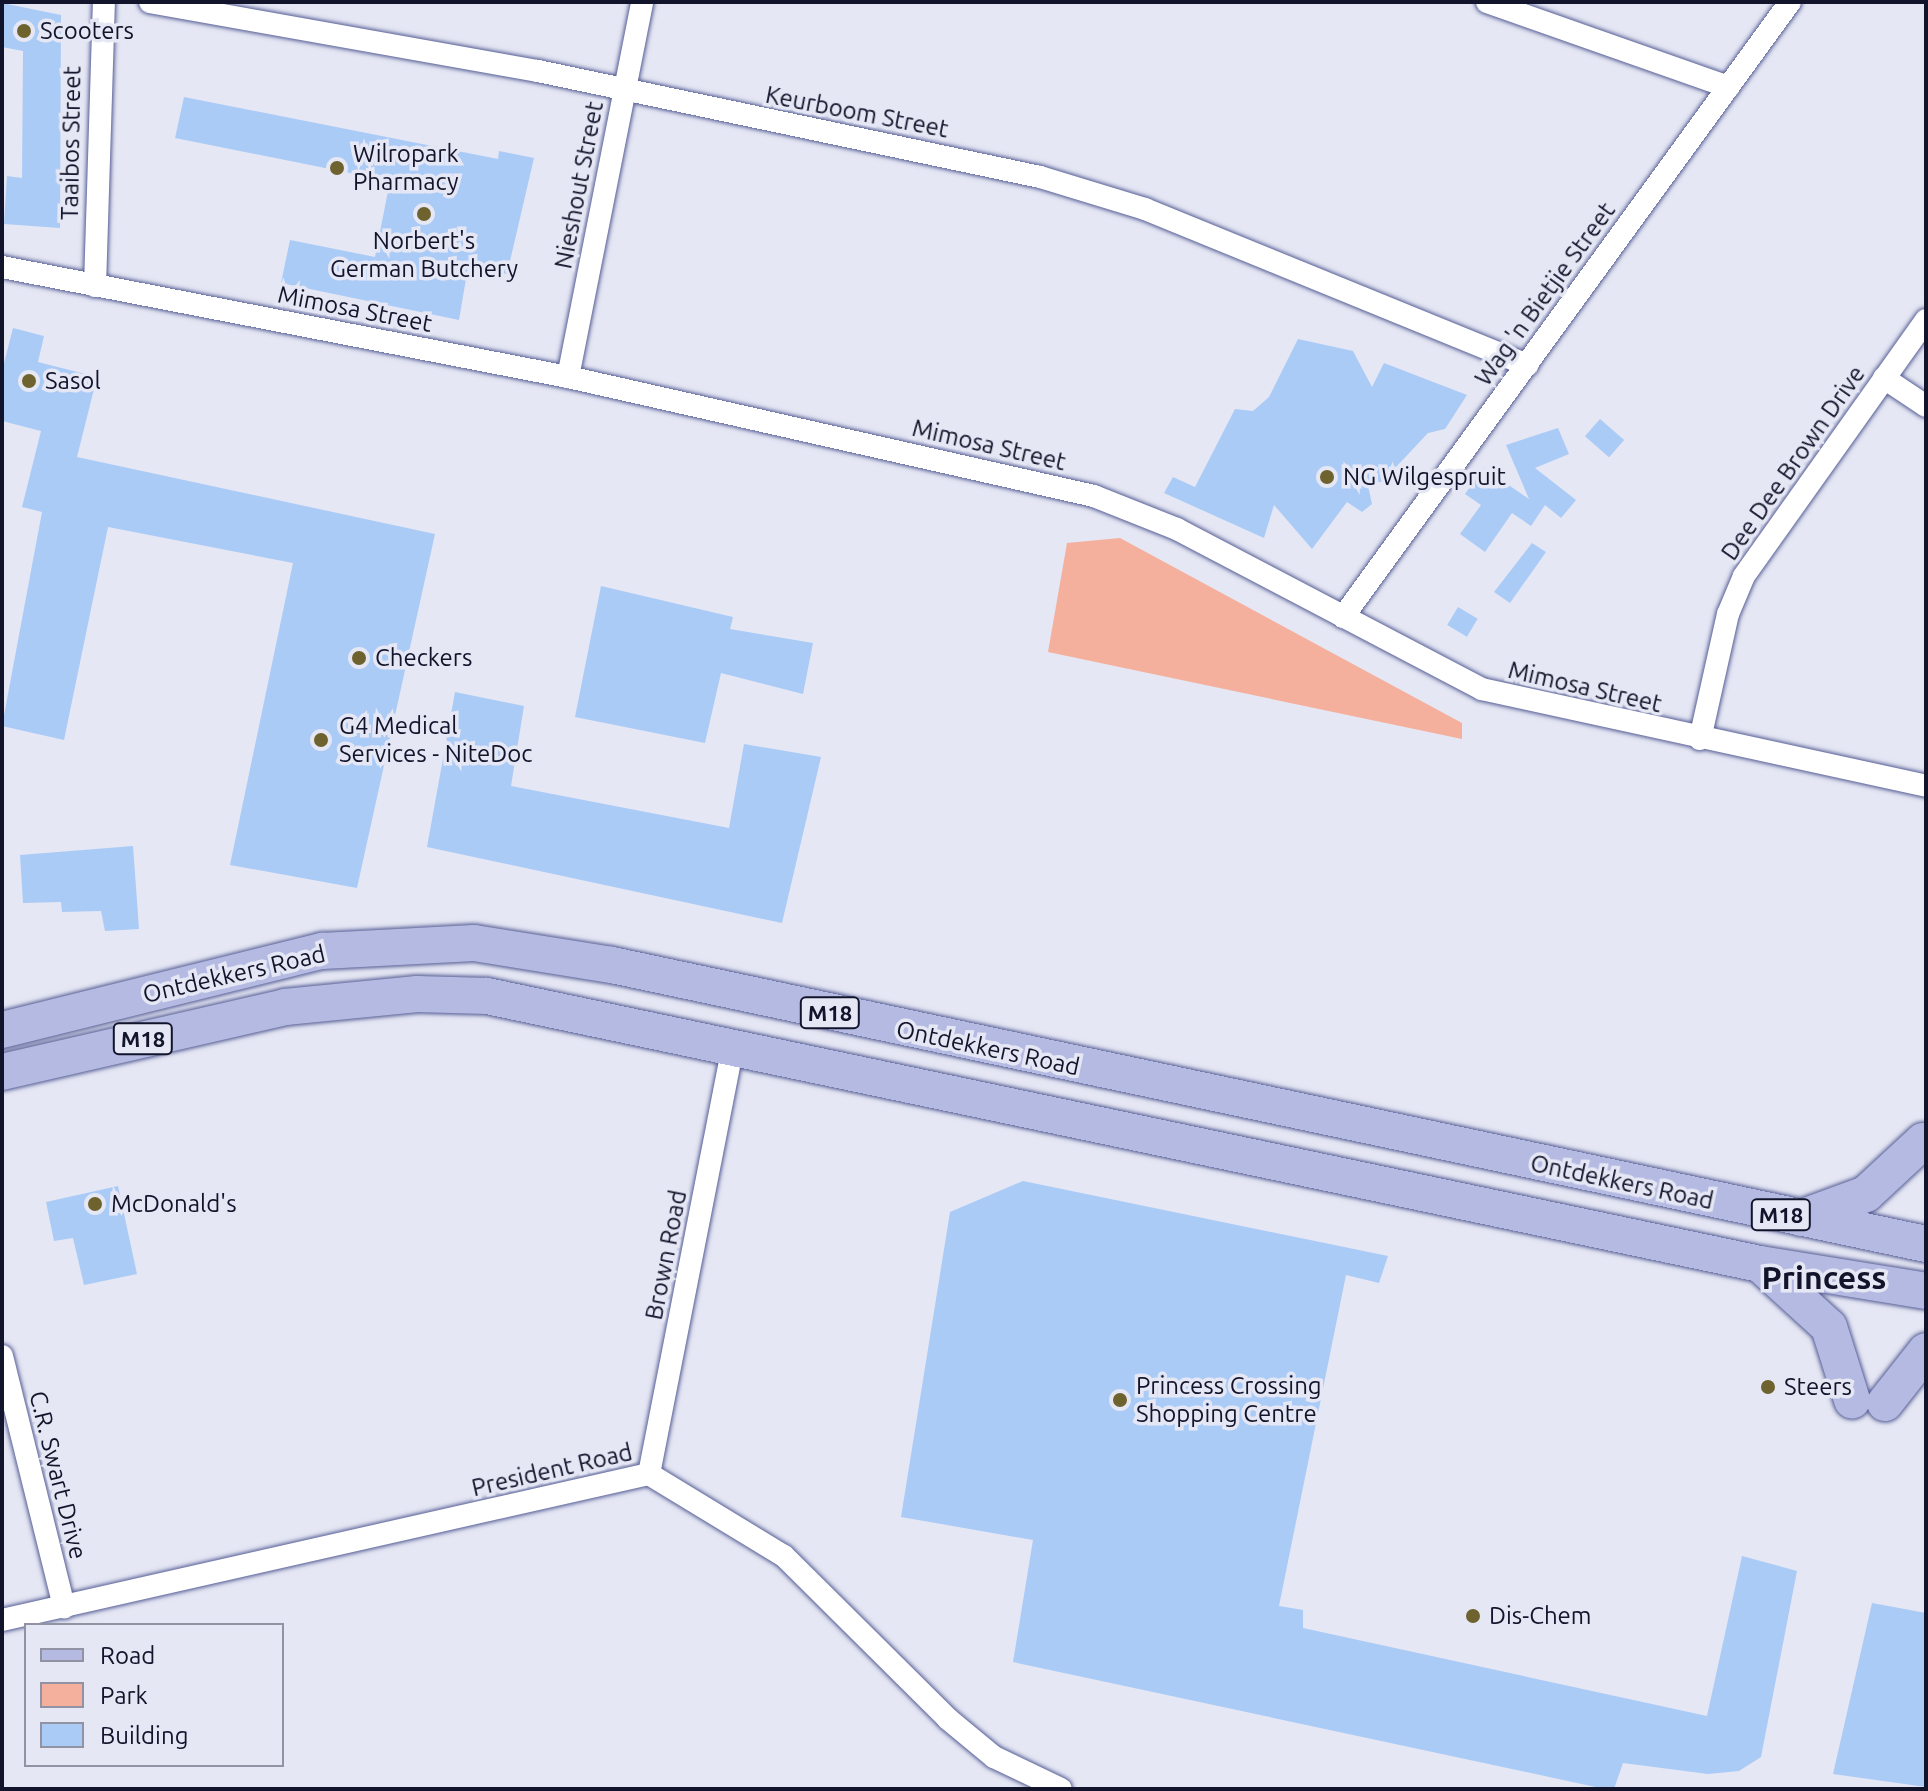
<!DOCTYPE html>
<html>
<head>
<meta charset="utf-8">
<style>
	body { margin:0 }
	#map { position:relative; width:1928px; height:1791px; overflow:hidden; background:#e5e7f4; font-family:Ubuntu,sans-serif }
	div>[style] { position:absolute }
	.green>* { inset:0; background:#f4b09c }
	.building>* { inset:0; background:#abcbf7; transform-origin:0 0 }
	.roads { filter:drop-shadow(0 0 2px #565e95) drop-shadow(0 0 2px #565e95) }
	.street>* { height:22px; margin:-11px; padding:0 11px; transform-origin:11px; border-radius:11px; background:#fff }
	.primary>* { height:36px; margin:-18px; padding:0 18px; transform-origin:18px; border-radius:18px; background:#b4bae2 }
	.dots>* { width:22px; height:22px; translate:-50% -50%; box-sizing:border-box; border:4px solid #e5e7f4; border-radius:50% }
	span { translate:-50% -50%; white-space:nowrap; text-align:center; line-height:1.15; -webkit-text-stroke:7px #e5e7f4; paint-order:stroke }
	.shield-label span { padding:2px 6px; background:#e5e7f4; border:2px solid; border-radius:6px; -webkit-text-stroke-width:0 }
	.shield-label { font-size:22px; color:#12142b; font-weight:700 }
	.poi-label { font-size:24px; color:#12142b }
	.left { translate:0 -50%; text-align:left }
	.street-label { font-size:24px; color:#12142b }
	.district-label { font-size:32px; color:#12142b; font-weight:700 }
	.frame { position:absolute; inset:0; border:4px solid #12142b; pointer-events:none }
	.legend { position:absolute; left:24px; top:1623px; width:260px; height:144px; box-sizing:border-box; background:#e5e7f4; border:2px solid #9193a4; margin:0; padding:10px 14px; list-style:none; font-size:24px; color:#12142b }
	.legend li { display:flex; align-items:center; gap:16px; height:40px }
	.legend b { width:40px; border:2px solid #9193a4 }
</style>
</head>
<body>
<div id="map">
	<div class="green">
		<i style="clip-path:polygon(1120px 538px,1462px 723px,1462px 739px,1048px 652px,1067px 543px)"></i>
	</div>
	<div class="building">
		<i style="clip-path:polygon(2px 3px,61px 15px,60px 228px,4px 224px,7px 176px,22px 178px,23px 51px,2px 47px)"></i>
		<i style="clip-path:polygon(184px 97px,498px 159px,499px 151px,534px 158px,507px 274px,468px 267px,459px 320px,281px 283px,290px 240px,375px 257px,390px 181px,175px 138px)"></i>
		<i style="clip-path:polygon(13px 328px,44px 336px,38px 362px,97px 377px,77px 457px,435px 534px,357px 888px,230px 865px,293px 563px,108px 527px,64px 740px,2px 726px,42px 512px,22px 507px,41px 431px,2px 421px,2px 371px)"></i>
		<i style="clip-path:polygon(1298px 339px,1353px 351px,1372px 387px,1384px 363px,1467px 395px,1445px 429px,1428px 433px,1382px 482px,1367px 481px,1372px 504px,1362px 512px,1347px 502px,1312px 549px,1274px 505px,1264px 538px,1164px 493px,1173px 477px,1195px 487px,1235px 409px,1253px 411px,1269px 397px)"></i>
		<i style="left:1600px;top:419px;width:32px;height:23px;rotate:41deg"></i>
		<i style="clip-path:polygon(1558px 428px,1569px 454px,1535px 468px,1576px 500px,1561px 518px,1545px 505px,1531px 526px,1512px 513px,1485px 552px,1460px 534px,1481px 505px,1465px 494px,1484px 468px,1529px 499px,1506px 445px)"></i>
		<i style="clip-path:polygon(1532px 543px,1546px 552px,1510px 603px,1494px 592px)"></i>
		<i style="clip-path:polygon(601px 586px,733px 617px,730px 629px,813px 643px,803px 694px,721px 673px,705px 743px,575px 717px)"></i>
		<i style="left:1458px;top:607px;width:23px;height:21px;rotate:31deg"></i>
		<i style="clip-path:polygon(455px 692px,524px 706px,511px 786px,729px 828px,744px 744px,821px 757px,782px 923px,427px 847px)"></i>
		<i style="clip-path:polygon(133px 846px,139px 929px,105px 931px,101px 911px,62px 912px,61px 902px,23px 903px,20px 855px)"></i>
		<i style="clip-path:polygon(1023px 1181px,1388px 1256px,1379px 1283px,1346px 1275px,1279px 1606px,1303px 1610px,1303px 1628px,1707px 1716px,1742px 1556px,1797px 1571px,1761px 1757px,1739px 1771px,1708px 1774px,1623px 1763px,1614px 1789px,1605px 1789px,1013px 1662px,1033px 1540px,901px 1517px,950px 1212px)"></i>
		<i style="clip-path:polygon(118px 1186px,137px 1274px,84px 1285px,73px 1238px,54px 1241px,46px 1202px)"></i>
		<i style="clip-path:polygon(1872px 1603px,1926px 1613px,1926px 1787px,1833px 1774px)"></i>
	</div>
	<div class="roads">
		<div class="street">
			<i style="left:150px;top:2px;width:394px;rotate:10.1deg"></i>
			<i style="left:538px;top:71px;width:513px;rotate:11.92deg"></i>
			<i style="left:1040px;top:177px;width:110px;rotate:16.9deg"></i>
			<i style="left:1145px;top:209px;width:413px;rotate:22.2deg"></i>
			<i style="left:1487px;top:2px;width:256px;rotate:19.4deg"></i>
			<i style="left:2px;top:267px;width:577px;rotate:11deg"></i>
			<i style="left:568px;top:377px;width:539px;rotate:12.75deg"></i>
			<i style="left:1094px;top:496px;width:89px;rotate:21.7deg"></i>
			<i style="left:1177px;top:529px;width:344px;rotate:27.7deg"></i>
			<i style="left:1482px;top:689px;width:454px;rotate:12.3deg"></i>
			<i style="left:95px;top:286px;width:284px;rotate:-88.2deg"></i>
			<i style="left:568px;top:377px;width:382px;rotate:-78.8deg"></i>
			<i style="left:1884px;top:378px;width:50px;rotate:33.7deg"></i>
			<i style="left:1343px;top:617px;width:760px;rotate:-53.99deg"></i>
			<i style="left:1700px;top:739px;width:128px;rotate:-77.4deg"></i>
			<i style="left:1728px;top:614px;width:41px;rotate:-67.2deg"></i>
			<i style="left:1744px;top:576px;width:314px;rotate:-54.6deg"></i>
			<i style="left:2px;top:1356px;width:259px;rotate:76.1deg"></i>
			<i style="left:649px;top:1474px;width:436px;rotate:-78.9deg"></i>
			<i style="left:2px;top:1620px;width:663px;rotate:-12.72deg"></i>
			<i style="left:649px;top:1474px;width:158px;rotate:31.3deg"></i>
			<i style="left:784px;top:1556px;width:231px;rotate:44.8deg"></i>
			<i style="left:948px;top:1719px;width:60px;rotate:39.6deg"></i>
			<i style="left:994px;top:1757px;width:74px;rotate:25.5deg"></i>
		</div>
		<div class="primary">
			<i style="left:2px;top:1030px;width:330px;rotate:-13.9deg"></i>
			<i style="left:322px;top:951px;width:152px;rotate:-3deg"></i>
			<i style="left:474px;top:943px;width:140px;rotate:9.1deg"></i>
			<i style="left:612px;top:965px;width:1343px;rotate:11.99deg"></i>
			<i style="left:2px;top:1072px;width:290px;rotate:-12.9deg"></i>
			<i style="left:285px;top:1007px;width:133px;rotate:-5.6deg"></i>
			<i style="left:417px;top:994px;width:70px;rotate:1.6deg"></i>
			<i style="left:487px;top:996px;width:1301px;rotate:11.89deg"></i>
			<i style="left:1760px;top:1264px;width:168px;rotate:9.2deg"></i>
			<i style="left:1801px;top:1218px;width:69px;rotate:-20.3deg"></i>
			<i style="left:1866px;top:1194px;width:78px;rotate:-42.9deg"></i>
			<i style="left:1760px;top:1264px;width:93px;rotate:42.4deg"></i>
			<i style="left:1829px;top:1327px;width:77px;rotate:72.5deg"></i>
			<i style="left:1885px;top:1403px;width:66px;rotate:-51.7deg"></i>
		</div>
	</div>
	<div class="dots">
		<i style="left:24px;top:31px;background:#6e622f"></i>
		<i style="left:337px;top:168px;background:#6e622f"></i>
		<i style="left:424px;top:214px;background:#6e622f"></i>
		<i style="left:29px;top:381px;background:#6e622f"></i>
		<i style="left:1327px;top:477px;background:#6e622f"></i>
		<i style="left:359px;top:658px;background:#6e622f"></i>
		<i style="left:321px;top:740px;background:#6e622f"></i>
		<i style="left:95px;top:1204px;background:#6e622f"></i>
		<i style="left:1768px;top:1387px;background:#6e622f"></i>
		<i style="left:1120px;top:1400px;background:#6e622f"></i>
		<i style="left:1473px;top:1616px;background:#6e622f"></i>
	</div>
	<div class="shield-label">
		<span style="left:830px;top:1013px">M18</span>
		<span style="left:143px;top:1039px">M18</span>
		<span style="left:1781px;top:1215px">M18</span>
	</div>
	<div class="poi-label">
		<span class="left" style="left:40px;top:31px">Scooters</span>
		<span class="left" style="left:353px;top:168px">Wilropark<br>Pharmacy</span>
		<span style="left:424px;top:255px">Norbert's<br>German Butchery</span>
		<span class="left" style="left:45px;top:381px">Sasol</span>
		<span class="left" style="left:1343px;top:477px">NG Wilgespruit</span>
		<span class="left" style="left:375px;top:658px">Checkers</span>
		<span class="left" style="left:339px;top:740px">G4 Medical<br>Services - NiteDoc</span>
		<span class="left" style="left:111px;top:1204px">McDonald's</span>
		<span class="left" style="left:1136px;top:1400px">Princess Crossing<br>Shopping Centre</span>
		<span class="left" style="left:1784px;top:1387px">Steers</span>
		<span class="left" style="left:1489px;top:1616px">Dis-Chem</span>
	</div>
	<div class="street-label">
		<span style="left:857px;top:112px;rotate:11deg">Keurboom Street</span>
		<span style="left:71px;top:143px;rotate:-89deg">Taaibos Street</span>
		<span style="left:579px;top:185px;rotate:-79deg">Nieshout Street</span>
		<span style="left:1545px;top:294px;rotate:-54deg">Wag 'n Bietjie Street</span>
		<span style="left:355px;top:309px;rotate:11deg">Mimosa Street</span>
		<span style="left:989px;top:445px;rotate:13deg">Mimosa Street</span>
		<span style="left:1793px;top:463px;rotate:-55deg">Dee Dee Brown Drive</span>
		<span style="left:1585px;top:687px;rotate:13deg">Mimosa Street</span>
		<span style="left:234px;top:974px;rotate:-13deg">Ontdekkers Road</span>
		<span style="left:988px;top:1048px;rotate:12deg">Ontdekkers Road</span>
		<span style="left:1622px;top:1182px;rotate:12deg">Ontdekkers Road</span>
		<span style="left:666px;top:1255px;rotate:-79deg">Brown Road</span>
		<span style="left:552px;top:1470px;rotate:-13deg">President Road</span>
		<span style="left:58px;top:1475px;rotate:76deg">C.R. Swart Drive</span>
	</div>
	<div class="district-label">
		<span style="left:1824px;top:1277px">Princess</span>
	</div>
	<div class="frame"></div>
	<ul class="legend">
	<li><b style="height:10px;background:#b4bae2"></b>Road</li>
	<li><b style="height:22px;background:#f4b09c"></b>Park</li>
	<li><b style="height:22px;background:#abcbf7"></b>Building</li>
	</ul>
</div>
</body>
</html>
